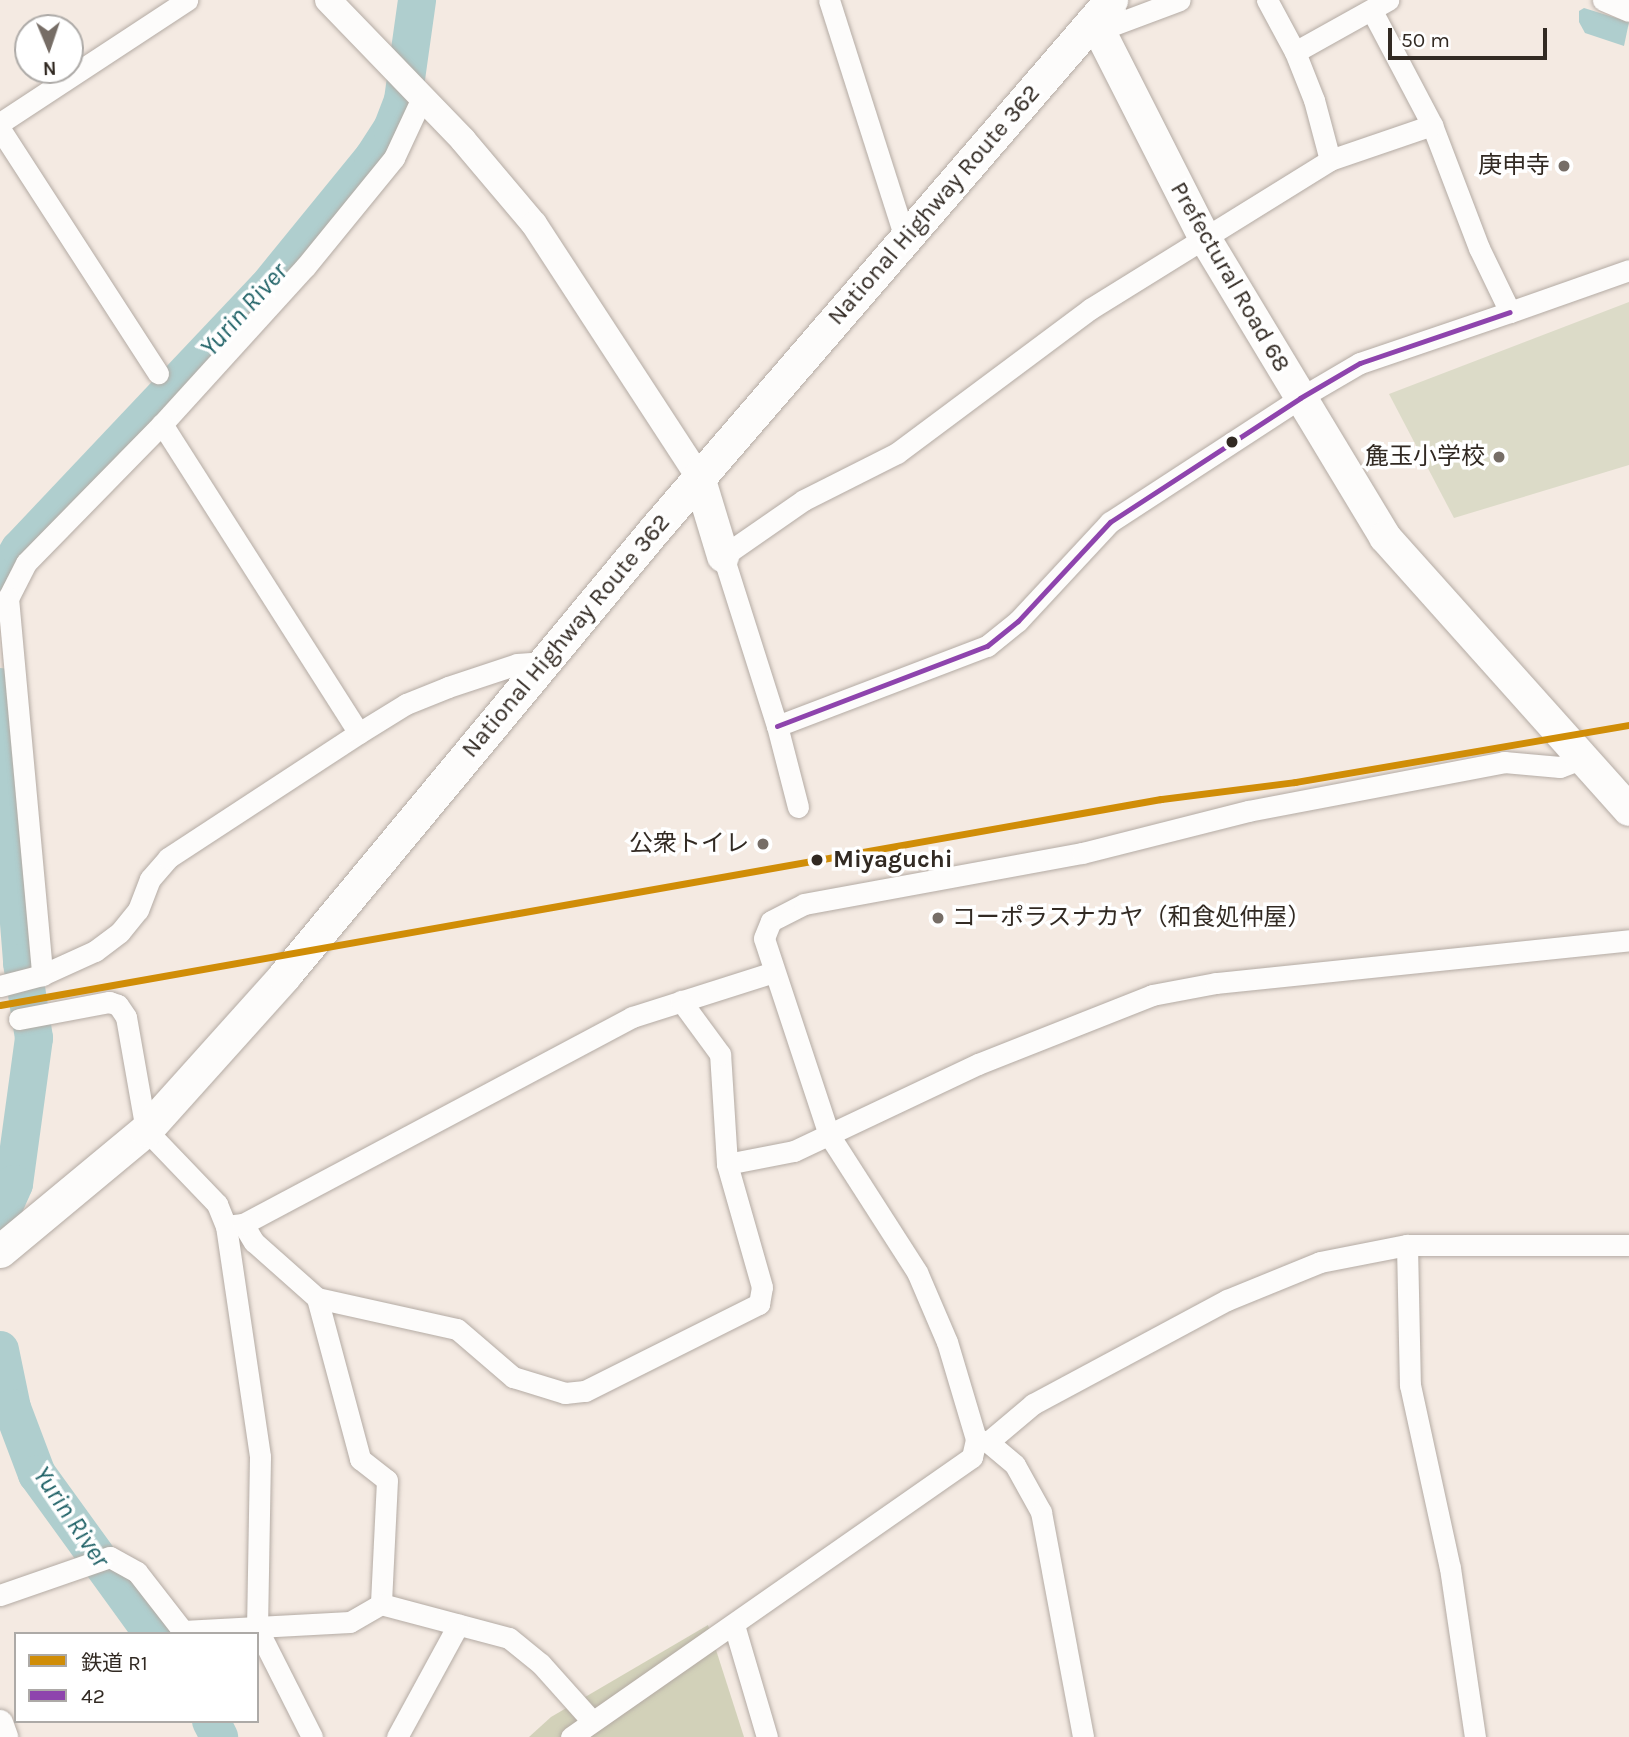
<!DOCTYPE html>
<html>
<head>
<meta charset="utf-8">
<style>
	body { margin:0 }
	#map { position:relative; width:1629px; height:1737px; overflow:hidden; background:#f4eae2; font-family:Karla,"Noto Sans JP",sans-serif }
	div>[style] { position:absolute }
	.green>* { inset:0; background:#dcdbc8 }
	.forest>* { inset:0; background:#d2d1b9 }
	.water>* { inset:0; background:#afcece }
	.river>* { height:38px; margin:-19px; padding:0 19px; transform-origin:19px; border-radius:19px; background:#afcece }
	.roads { filter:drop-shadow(0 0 2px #b4aba4) drop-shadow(0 0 2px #b4aba4) }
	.minor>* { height:21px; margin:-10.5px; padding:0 10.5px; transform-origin:10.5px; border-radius:10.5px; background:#fdfcfb }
	.tertiary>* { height:26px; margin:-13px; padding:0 13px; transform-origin:13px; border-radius:13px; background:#fdfcfb }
	.primary>* { height:32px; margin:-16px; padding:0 16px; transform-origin:16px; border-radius:16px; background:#fdfcfb }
	.trunk>* { height:33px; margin:-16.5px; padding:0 16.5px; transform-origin:16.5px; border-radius:16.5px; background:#fdfcfb }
	.bus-1>* { height:5px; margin:-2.5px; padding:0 2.5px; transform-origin:2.5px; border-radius:2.5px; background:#8e44ad }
	.rail-1>* { height:7px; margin:-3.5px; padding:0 3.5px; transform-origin:3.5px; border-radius:3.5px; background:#d08d07 }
	.dots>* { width:19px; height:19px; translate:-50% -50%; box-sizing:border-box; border:4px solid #fff; border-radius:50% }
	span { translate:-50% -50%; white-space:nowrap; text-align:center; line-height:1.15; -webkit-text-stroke:7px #fff; paint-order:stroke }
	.poi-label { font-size:24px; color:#322a23 }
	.right { translate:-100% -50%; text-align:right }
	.left { translate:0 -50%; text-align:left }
	.street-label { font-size:24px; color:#322a23 }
	.stop-label { font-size:24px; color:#322a23; font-weight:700 }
	.water-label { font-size:26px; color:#1f6166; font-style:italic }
	.legend { position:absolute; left:14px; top:1632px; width:245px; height:91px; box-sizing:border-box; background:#fff; border:2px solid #adaaa7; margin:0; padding:9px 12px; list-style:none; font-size:21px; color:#322a23 }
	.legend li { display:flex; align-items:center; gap:14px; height:35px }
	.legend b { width:35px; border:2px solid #adaaa7 }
	.north { position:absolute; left:14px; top:14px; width:70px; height:70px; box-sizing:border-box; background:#fff; border:2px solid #adaaa7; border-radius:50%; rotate:178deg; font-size:19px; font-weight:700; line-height:28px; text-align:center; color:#322a23 }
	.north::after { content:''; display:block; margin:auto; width:24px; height:32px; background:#766d66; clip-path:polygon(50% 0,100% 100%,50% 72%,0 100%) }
	.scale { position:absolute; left:1388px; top:28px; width:159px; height:32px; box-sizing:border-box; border:4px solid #322a23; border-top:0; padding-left:9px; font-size:21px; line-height:24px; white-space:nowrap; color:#322a23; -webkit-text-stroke:5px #fff; paint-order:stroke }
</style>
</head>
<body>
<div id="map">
	<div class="green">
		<i style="clip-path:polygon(1629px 302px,1629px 465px,1454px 518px,1389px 394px)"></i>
	</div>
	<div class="forest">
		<i style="clip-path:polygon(708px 1625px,744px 1737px,529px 1737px,551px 1717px)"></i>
	</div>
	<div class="water">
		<i style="clip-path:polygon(1584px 8px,1629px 22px,1624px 46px,1585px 33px,1579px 22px,1579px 11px)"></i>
	</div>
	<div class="river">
		<i style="left:0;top:583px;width:39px;rotate:-60deg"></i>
		<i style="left:20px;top:549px;width:359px;rotate:-46.6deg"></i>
		<i style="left:267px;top:288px;width:168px;rotate:-50.8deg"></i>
		<i style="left:373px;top:158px;width:35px;rotate:-57deg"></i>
		<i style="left:392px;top:129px;width:31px;rotate:-69deg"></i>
		<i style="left:403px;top:100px;width:101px;rotate:-82deg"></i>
		<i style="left:0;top:687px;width:277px;rotate:85.4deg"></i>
		<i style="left:22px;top:963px;width:76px;rotate:80.9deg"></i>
		<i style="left:34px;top:1038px;width:147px;rotate:97.8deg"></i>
		<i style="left:14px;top:1184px;width:35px;rotate:114deg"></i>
		<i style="left:0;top:1350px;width:59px;rotate:78.3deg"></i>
		<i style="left:12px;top:1408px;width:71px;rotate:69.3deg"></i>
		<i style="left:37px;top:1474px;width:198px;rotate:54.1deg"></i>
		<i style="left:211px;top:1721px;width:18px;rotate:63deg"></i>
	</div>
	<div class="roads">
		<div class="minor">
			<i style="left:829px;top:0;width:250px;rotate:72.3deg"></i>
			<i style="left:1267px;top:0;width:59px;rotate:61.7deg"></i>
			<i style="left:1603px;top:0;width:28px;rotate:23deg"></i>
			<i style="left:1372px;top:11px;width:129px;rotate:62.2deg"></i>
			<i style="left:1432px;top:125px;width:132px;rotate:69.1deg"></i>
			<i style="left:1479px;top:248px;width:71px;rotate:64.2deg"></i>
			<i style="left:1510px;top:312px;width:126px;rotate:-19.4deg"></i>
			<i style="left:1100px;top:30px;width:85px;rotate:-20.6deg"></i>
			<i style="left:421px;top:100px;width:64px;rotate:115deg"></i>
			<i style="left:394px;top:158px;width:141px;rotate:129.2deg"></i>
			<i style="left:305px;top:267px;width:212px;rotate:132.3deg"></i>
			<i style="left:162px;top:424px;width:194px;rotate:134.4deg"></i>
			<i style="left:26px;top:563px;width:39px;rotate:117deg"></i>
			<i style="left:8px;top:598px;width:379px;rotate:84.8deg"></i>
			<i style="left:42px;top:975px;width:58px;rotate:-24.4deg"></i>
			<i style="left:95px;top:951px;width:31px;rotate:-37deg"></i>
			<i style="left:120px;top:932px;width:28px;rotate:-51deg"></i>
			<i style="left:138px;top:910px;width:33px;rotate:-69deg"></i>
			<i style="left:150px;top:879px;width:28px;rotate:-49deg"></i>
			<i style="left:168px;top:858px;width:228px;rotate:-33.2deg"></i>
			<i style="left:359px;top:733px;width:55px;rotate:-31.7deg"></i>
			<i style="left:406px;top:704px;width:45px;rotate:-22deg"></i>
			<i style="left:448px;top:687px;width:73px;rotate:-18.4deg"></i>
			<i style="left:517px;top:664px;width:28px;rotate:-4deg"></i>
			<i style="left:0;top:123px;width:224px;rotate:-33.3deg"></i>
			<i style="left:0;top:129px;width:291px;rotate:57.1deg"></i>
			<i style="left:1330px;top:160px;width:108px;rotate:-18.9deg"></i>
			<i style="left:162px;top:424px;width:366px;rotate:57.5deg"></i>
			<i style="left:777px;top:726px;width:225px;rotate:-20.9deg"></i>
			<i style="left:987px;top:646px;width:40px;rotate:-39deg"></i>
			<i style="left:1018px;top:621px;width:135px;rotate:-47.1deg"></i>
			<i style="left:1110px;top:522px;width:227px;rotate:-33.1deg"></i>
			<i style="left:1300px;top:398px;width:69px;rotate:-30.3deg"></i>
			<i style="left:1360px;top:363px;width:158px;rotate:-18.8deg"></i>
			<i style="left:798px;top:807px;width:84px;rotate:-104.5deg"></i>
			<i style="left:777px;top:726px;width:178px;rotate:-107.6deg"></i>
			<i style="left:723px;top:556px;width:98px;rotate:-34.7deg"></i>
			<i style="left:804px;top:500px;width:104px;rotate:-26.8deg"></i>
			<i style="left:897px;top:453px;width:241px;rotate:-36.7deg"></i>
			<i style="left:1090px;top:309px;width:282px;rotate:-31.8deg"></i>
			<i style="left:1330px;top:160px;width:62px;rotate:-104.9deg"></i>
			<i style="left:1314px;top:100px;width:52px;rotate:-111.6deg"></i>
			<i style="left:1295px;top:52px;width:107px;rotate:-29.2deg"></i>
			<i style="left:0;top:986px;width:43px;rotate:-14.7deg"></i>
			<i style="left:19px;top:1019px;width:92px;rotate:-10.7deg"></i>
			<i style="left:109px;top:1002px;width:9px;rotate:18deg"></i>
			<i style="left:118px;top:1005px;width:14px;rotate:56deg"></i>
			<i style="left:126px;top:1017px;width:115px;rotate:80deg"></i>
			<i style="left:146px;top:1130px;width:103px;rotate:46.2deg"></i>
			<i style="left:217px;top:1204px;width:24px;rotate:68deg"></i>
			<i style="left:226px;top:1226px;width:233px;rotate:81.6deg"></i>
			<i style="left:260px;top:1457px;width:171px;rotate:91deg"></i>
			<i style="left:257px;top:1628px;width:122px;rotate:63.2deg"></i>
			<i style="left:727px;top:1164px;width:68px;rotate:-11deg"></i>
			<i style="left:794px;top:1151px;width:204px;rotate:-25.3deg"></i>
			<i style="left:978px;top:1064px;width:187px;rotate:-21.6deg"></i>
			<i style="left:1152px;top:995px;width:65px;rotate:-10.6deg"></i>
			<i style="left:1216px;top:983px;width:415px;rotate:-5.9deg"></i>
			<i style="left:243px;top:1224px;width:21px;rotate:59deg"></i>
			<i style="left:254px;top:1242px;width:84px;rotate:41.6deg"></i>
			<i style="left:317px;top:1298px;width:167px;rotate:75deg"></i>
			<i style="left:360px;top:1459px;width:34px;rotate:38deg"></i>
			<i style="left:387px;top:1480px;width:124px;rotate:92.8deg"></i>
			<i style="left:226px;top:1226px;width:17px;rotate:-7deg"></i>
			<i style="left:243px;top:1224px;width:441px;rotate:-28deg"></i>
			<i style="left:632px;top:1017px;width:149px;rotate:-17.6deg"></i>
			<i style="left:1407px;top:1245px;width:140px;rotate:88.8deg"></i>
			<i style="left:1410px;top:1385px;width:187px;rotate:77.7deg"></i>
			<i style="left:1450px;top:1568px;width:171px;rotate:81.6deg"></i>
			<i style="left:317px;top:1298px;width:143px;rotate:12.5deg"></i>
			<i style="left:457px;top:1329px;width:74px;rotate:40.6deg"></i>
			<i style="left:513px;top:1377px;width:54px;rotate:17.1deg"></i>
			<i style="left:565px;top:1393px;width:20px;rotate:-6deg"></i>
			<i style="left:585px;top:1391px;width:195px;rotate:-26.6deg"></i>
			<i style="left:759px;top:1304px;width:17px;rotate:-80deg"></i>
			<i style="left:762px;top:1287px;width:128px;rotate:-105.9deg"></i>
			<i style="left:727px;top:1164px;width:110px;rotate:-93.6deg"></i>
			<i style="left:720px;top:1054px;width:66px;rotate:-126.3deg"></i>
			<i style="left:976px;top:1439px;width:12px;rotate:14deg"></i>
			<i style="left:988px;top:1442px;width:35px;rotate:40deg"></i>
			<i style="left:1015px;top:1465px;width:54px;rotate:61deg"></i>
			<i style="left:1041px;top:1512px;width:229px;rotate:79.4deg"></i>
			<i style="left:988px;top:1442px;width:59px;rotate:-40.2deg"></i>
			<i style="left:1033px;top:1404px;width:220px;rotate:-28.2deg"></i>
			<i style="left:1227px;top:1300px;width:100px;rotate:-22.2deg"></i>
			<i style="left:1320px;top:1262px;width:89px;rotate:-11.1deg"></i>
			<i style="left:1407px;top:1245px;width:222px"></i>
			<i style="left:0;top:1595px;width:116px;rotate:-19.1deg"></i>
			<i style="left:110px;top:1557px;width:31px;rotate:29deg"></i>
			<i style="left:137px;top:1572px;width:75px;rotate:52.1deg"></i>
			<i style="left:183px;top:1631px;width:167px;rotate:-3.1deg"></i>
			<i style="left:350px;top:1622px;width:36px;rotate:-30deg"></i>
			<i style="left:381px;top:1604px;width:132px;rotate:14.9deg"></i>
			<i style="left:509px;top:1638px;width:41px;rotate:39.1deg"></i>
			<i style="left:541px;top:1664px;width:76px;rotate:48.2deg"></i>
			<i style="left:734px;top:1625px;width:117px;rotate:73.6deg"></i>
			<i style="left:397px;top:1737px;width:128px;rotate:-61.4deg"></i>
			<i style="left:571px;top:1737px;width:489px;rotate:-34.9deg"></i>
			<i style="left:972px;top:1457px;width:18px;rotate:-77deg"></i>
			<i style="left:976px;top:1439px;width:101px;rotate:-106.6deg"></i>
			<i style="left:947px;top:1342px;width:76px;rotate:-113.2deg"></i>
			<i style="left:917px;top:1272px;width:163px;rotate:-122.7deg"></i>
			<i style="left:829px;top:1135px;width:207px;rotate:-108.3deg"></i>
			<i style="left:764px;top:938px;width:18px;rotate:-68deg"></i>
			<i style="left:771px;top:921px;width:37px;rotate:-27deg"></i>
			<i style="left:804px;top:904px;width:283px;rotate:-10.4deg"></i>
			<i style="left:1082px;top:853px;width:171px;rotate:-14.2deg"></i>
			<i style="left:1248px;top:811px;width:261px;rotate:-10.8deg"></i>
			<i style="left:1504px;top:762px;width:56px;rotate:5.1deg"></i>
			<i style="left:1560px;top:767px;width:25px;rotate:-21deg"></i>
		</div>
		<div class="tertiary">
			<i style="left:328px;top:0;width:194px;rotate:46deg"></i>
			<i style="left:463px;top:140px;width:110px;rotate:49.8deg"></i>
			<i style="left:534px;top:224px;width:302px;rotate:56.9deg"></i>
			<i style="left:0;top:1723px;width:15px;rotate:70deg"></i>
		</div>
		<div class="primary">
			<i style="left:1094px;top:20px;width:241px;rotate:63.1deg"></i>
			<i style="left:1203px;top:235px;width:353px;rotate:58.9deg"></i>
			<i style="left:1385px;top:537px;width:366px;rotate:48.2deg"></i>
			<i style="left:699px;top:477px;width:83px;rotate:73.1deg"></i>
		</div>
		<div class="trunk">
			<i style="left:0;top:1251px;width:190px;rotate:-39.7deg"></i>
			<i style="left:146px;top:1130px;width:207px;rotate:-48.1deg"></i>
			<i style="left:284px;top:976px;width:579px;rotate:-50.32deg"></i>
			<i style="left:654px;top:530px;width:700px;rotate:-49.23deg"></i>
		</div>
	</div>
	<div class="bus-1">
		<i style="left:777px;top:726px;width:225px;rotate:-20.9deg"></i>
		<i style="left:987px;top:646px;width:40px;rotate:-39deg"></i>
		<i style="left:1018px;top:621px;width:135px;rotate:-47.1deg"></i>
		<i style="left:1110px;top:522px;width:227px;rotate:-33.1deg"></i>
		<i style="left:1300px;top:398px;width:69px;rotate:-30.3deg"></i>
		<i style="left:1360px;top:363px;width:158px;rotate:-18.8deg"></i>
	</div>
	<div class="rail-1">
		<i style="left:0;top:1005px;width:1179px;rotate:-10.06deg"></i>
		<i style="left:1161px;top:799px;width:135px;rotate:-7.2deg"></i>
		<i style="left:1295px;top:782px;width:339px;rotate:-9.7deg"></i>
	</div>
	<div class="dots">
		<i style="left:1564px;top:166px;background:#766d66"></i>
		<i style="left:1232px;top:442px;background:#322a23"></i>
		<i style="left:1499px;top:457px;background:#766d66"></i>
		<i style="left:763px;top:844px;background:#766d66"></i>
		<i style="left:817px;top:860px;background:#322a23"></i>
		<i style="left:938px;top:918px;background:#766d66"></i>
	</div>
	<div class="poi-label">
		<span class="right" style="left:1550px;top:166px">庚申寺</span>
		<span class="right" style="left:1485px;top:457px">麁玉小学校</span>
		<span class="right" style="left:749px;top:844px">公衆トイレ</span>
		<span class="left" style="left:952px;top:918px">コーポラスナカヤ（和食処仲屋）</span>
	</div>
	<div class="street-label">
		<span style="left:934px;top:205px;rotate:-49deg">National Highway Route 362</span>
		<span style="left:1230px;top:277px;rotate:60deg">Prefectural Road 68</span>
		<span style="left:566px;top:636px;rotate:-50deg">National Highway Route 362</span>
	</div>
	<div class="stop-label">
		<span class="left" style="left:833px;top:860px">Miyaguchi</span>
	</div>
	<div class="water-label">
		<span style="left:244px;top:310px;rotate:-48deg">Yurin River</span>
		<span style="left:71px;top:1517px;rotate:56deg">Yurin River</span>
	</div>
	<ul class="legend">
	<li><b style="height:9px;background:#d08d07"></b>鉄道 R1</li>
	<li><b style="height:9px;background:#8e44ad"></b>42</li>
	</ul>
	<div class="north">N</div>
	<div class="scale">50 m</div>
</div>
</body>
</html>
